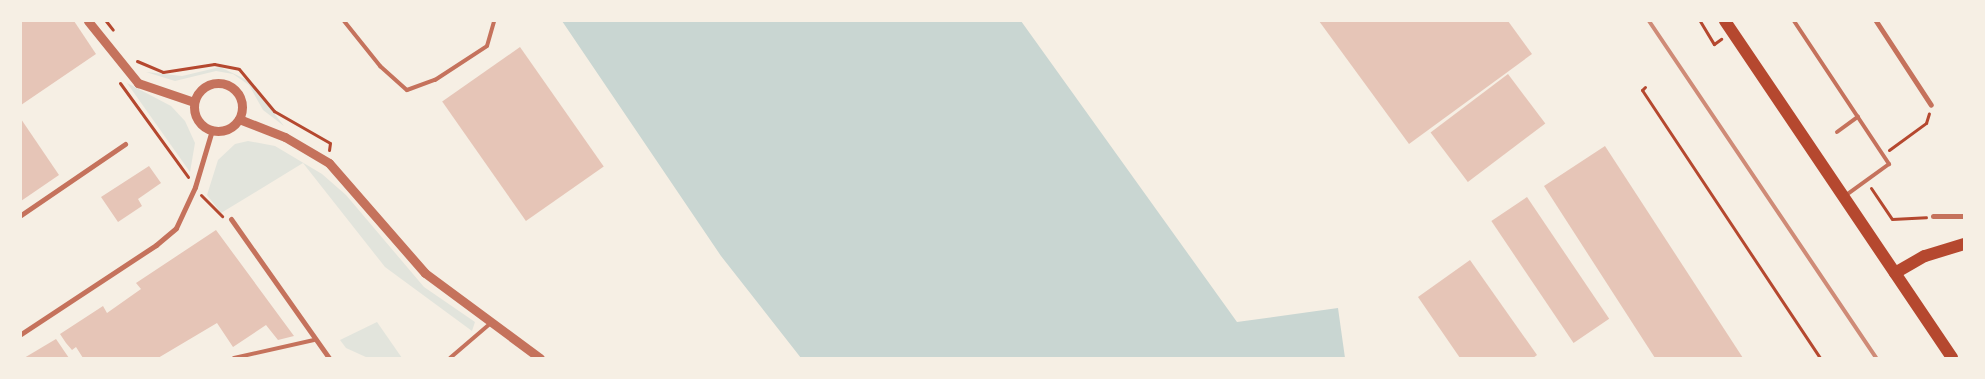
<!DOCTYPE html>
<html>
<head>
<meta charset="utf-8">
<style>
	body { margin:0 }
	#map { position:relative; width:1985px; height:379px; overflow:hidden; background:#f6efe4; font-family:Quicksand,sans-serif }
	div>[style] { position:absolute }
	.green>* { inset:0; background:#e2e4dc }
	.water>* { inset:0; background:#c9d6d2 }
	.building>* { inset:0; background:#e6c5b7; transform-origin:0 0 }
	.path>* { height:3px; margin:-1.5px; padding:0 1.5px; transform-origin:1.5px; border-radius:1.5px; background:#b5482f }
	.service>* { height:4px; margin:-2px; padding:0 2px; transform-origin:2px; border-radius:2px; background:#c5725c }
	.minor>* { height:5px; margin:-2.5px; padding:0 2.5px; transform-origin:2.5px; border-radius:2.5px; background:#c5725c }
	.tertiary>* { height:9px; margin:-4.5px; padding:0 4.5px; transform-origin:4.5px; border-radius:4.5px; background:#c5725c }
	.tertiary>.ring { margin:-4.5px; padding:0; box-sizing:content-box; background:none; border:9px solid #c5725c; border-radius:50% }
	.primary>* { height:12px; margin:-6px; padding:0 6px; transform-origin:6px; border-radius:6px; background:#b5482f }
	.rail>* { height:4px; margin:-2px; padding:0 2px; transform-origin:2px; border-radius:2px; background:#cf8b77 }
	span { translate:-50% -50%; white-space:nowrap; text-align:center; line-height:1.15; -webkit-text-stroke:5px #f6efe4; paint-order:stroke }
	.frame { position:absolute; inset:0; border:22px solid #f6efe4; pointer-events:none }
</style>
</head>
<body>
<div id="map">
	<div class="green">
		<i style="clip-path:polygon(220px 67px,249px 81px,284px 126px,263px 110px,249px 85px,233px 74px,216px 71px,175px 81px,146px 72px,182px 76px)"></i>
		<i style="clip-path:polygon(127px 83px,171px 106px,185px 121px,195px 143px,190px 172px)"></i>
		<i style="clip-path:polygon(248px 141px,275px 146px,322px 174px,346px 195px,424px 287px,475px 322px,472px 331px,385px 267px,303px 163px,221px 213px,207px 195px,218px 160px,235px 144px)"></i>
		<i style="clip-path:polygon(377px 322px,402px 358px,368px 358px,346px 348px,340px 340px)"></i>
	</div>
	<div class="water">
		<i style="clip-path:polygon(562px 21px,1021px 21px,1237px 322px,1338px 308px,1345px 358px,801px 358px,721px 256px)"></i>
	</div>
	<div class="building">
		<i style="clip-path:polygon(21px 21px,74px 21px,96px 54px,21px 105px)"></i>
		<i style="clip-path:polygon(1319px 21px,1508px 21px,1532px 54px,1409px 144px)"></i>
		<i style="left:520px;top:47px;width:146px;height:95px;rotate:55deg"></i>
		<i style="left:1508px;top:74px;width:62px;height:97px;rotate:53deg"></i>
		<i style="clip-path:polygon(21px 119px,59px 175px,21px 201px)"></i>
		<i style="clip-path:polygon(1605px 146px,1743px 358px,1655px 358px,1544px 186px)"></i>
		<i style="clip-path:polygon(149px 166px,161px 183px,138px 199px,142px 206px,118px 222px,101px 197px)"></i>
		<i style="left:1527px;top:197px;width:147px;height:43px;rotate:56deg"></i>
		<i style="clip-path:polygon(216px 230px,294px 336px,278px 340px,266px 325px,233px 347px,217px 323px,158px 358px,83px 358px,76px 347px,72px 350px,66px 343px,60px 334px,103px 306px,107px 313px,141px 289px,136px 283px)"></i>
		<i style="clip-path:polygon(1470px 260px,1537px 355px,1533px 358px,1460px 358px,1418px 297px)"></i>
		<i style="clip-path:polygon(56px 339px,69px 358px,24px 358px)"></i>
	</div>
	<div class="path">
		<i style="left:106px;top:21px;width:11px;rotate:52deg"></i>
		<i style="left:1700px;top:21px;width:27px;rotate:59deg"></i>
		<i style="left:1714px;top:44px;width:9px;rotate:-36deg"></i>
		<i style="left:137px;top:61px;width:28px;rotate:23deg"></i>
		<i style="left:163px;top:72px;width:52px;rotate:-8.9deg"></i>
		<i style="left:214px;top:64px;width:25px;rotate:11deg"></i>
		<i style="left:239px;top:69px;width:55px;rotate:50.2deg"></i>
		<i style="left:274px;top:111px;width:64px;rotate:29.7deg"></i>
		<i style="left:330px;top:143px;width:7px;rotate:98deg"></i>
		<i style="left:120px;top:83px;width:116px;rotate:54.1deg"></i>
		<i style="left:1645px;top:87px;width:4px;rotate:135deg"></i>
		<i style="left:1642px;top:90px;width:322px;rotate:56.4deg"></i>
		<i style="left:1889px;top:150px;width:46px;rotate:-36.1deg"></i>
		<i style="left:1926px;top:123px;width:10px;rotate:-73deg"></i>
		<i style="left:1871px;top:188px;width:37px;rotate:56deg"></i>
		<i style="left:1892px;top:219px;width:34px;rotate:-3deg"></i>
		<i style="left:201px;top:195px;width:30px;rotate:45deg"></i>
	</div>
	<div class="service">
		<i style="left:344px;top:21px;width:58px;rotate:51.3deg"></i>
		<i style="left:380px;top:66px;width:36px;rotate:42deg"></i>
		<i style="left:407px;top:90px;width:30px;rotate:-20deg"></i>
		<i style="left:435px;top:80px;width:62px;rotate:-33.2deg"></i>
		<i style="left:487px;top:46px;width:26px;rotate:-74deg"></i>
		<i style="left:1794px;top:21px;width:172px;rotate:56.4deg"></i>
		<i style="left:1889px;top:164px;width:54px;rotate:144deg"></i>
		<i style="left:1837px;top:132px;width:26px;rotate:-36deg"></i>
		<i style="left:234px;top:358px;width:82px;rotate:-12.7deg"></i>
		<i style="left:450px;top:358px;width:55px;rotate:-40.6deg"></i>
	</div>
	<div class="minor">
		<i style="left:1876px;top:21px;width:100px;rotate:56.8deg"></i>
		<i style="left:21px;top:215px;width:126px;rotate:-34.3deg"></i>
		<i style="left:1933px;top:216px;width:31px"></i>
		<i style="left:231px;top:219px;width:170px;rotate:54.8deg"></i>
		<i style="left:21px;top:334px;width:162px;rotate:-33.4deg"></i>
		<i style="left:156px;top:245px;width:26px;rotate:-40deg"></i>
		<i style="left:176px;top:228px;width:45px;rotate:-65.1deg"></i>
		<i style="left:195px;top:187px;width:59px;rotate:-73.4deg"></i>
	</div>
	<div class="tertiary">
		<i style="left:88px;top:21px;width:80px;rotate:51.1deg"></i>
		<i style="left:138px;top:83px;width:59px;rotate:18.7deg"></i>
		<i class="ring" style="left:194px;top:83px;width:39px;height:39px"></i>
		<i style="left:239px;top:119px;width:49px;rotate:21.4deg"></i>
		<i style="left:285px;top:137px;width:51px;rotate:30.6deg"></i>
		<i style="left:329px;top:163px;width:146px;rotate:48.9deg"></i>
		<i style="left:425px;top:273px;width:143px;rotate:36.5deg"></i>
	</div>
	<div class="primary">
		<i style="left:1725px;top:21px;width:406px;rotate:56deg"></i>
		<i style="left:1895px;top:273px;width:34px;rotate:-30deg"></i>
		<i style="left:1925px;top:256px;width:41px;rotate:-17.1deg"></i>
	</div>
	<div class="rail">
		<i style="left:1649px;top:21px;width:406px;rotate:56deg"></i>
	</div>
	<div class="frame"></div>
</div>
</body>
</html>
